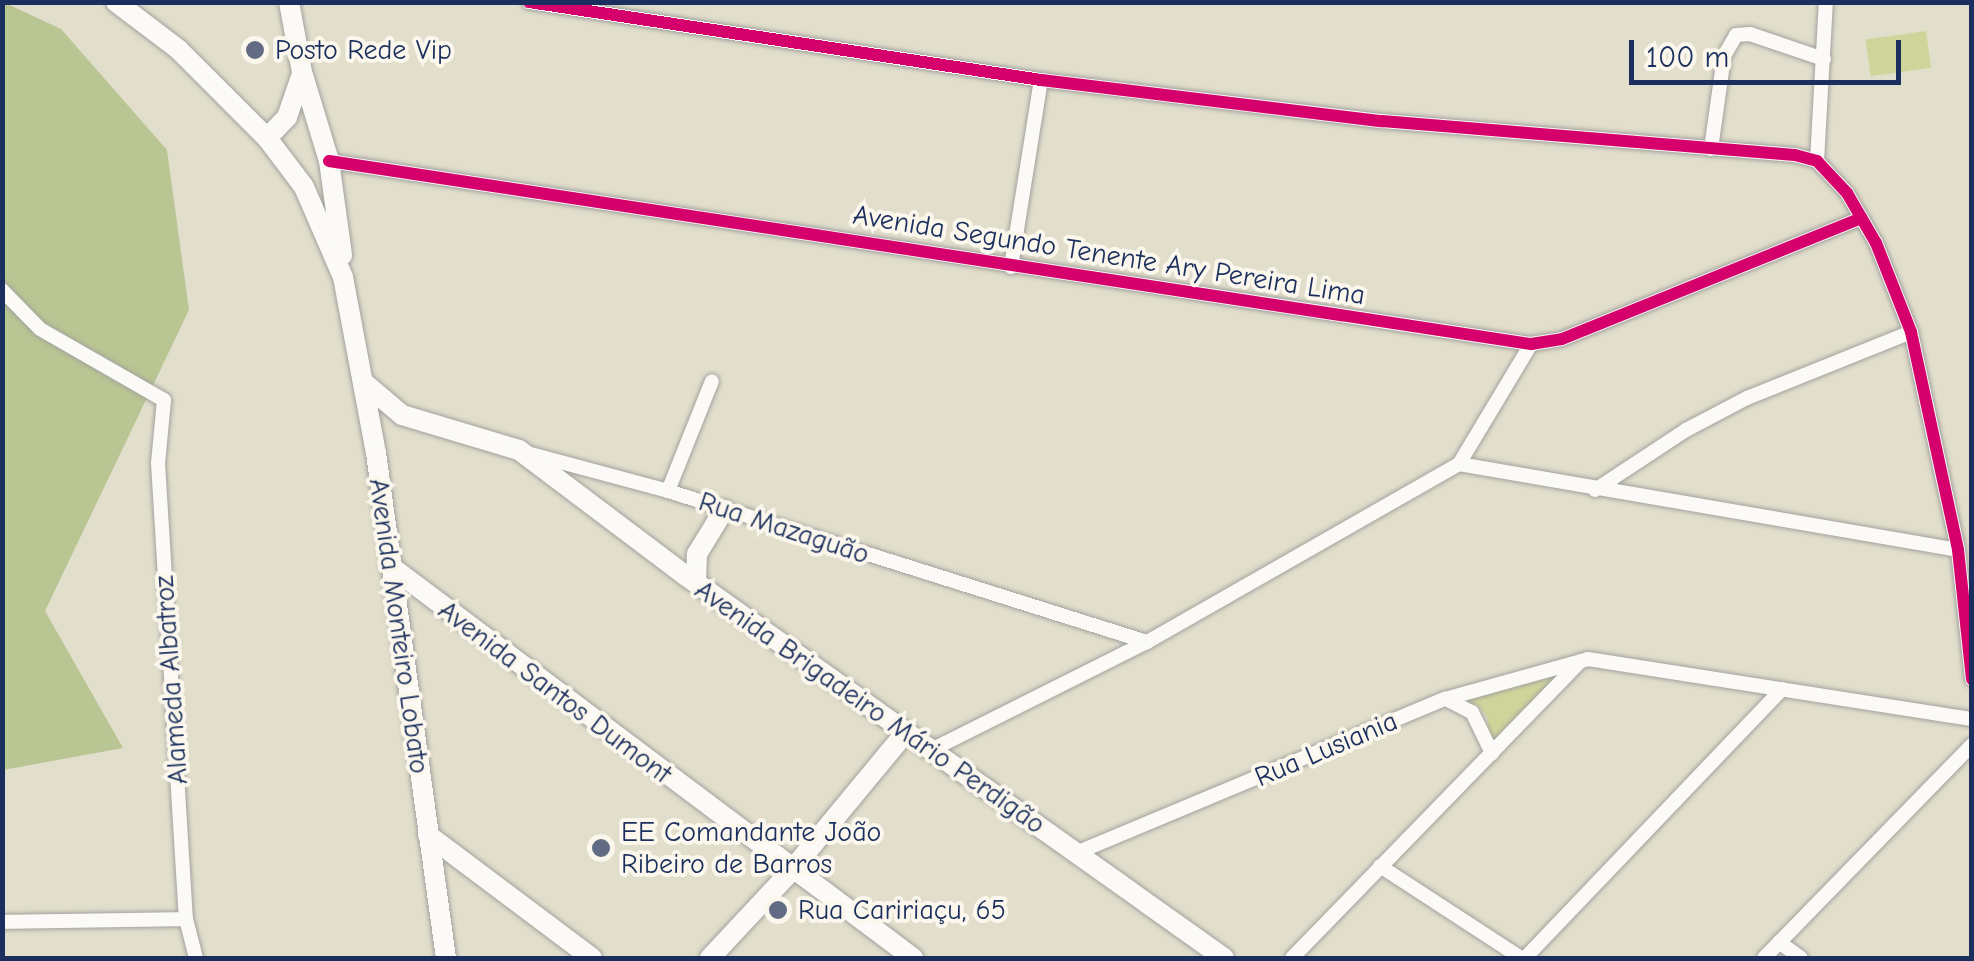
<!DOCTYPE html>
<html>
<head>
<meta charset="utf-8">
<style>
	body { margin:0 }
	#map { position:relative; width:1974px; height:961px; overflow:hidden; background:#e2decc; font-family:"Comic Neue",sans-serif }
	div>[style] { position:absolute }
	.green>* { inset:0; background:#cfd59a; transform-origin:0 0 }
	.forest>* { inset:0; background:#b9c592 }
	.roads { filter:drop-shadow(0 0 2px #a2a29e) drop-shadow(0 0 2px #a2a29e) }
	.street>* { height:14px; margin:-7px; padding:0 7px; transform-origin:7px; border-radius:7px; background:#fbfaf7 }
	.secondary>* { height:20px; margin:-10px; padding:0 10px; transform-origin:10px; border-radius:10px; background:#fbfaf7 }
	.cycleway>* { height:12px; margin:-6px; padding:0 6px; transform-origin:6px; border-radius:6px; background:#d6006c }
	.dots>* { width:28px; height:28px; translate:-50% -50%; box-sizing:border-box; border:5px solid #fbf7ec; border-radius:50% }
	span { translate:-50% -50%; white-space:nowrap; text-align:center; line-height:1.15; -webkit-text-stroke:8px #fbf7ec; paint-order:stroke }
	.poi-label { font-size:28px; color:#1b2f5e }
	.left { translate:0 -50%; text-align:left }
	.street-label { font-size:28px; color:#1b2f5e }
	.frame { position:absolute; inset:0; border:5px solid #1b2f5e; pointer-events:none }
	.scale { position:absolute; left:1629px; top:40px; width:272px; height:45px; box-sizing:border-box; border:5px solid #1b2f5e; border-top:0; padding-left:12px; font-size:30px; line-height:35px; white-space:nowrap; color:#1b2f5e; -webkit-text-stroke:8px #fbf7ec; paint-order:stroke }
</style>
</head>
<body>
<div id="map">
	<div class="green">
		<i style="left:1926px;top:31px;width:37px;height:61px;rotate:82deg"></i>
		<i style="clip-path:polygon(1558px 676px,1491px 747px,1487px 716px,1476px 704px,1461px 700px)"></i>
	</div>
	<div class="forest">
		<i style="clip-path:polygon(3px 2px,61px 29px,167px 150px,189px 310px,45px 611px,123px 748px,3px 770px)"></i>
	</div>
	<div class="roads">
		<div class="street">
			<i style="left:529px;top:2px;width:518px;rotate:8.66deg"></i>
			<i style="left:1041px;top:80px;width:343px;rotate:6.9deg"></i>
			<i style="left:1382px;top:121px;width:414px;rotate:4.7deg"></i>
			<i style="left:1795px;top:155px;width:23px;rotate:15deg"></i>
			<i style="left:1817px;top:161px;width:44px;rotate:46.8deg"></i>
			<i style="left:1847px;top:193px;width:58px;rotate:59.9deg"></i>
			<i style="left:1876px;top:243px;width:96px;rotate:68.5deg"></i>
			<i style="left:1911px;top:332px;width:223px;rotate:77.8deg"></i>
			<i style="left:1958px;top:550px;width:130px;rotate:83.8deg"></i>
			<i style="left:1711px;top:149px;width:94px;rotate:-82deg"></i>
			<i style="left:1724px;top:56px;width:24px;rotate:-60deg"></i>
			<i style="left:1736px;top:35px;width:14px;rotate:-4deg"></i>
			<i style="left:1750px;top:34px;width:78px;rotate:18.7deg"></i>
			<i style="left:329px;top:161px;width:1216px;rotate:8.66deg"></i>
			<i style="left:1531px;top:344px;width:31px;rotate:-9deg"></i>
			<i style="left:1562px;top:339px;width:323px;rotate:-22deg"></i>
			<i style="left:1817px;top:161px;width:159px;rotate:-86.8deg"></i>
			<i style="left:1011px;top:267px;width:189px;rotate:-80.9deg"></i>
			<i style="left:2px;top:290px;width:54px;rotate:45.7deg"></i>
			<i style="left:40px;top:329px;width:143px;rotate:29.8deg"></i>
			<i style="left:164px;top:400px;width:63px;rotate:95.4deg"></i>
			<i style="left:158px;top:463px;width:457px;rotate:86.5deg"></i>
			<i style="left:186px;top:919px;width:40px;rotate:75.6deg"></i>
			<i style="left:531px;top:454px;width:142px;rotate:15.1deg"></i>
			<i style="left:668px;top:491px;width:502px;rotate:17.5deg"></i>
			<i style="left:1459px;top:464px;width:506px;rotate:9.78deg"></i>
			<i style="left:1595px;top:490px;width:109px;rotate:-33.4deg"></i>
			<i style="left:1686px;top:430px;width:69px;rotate:-27.7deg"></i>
			<i style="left:1747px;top:398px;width:177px;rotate:-21.9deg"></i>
			<i style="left:668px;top:491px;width:118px;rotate:-68.2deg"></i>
			<i style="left:1446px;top:699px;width:29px;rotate:27deg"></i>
			<i style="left:1472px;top:712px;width:46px;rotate:64deg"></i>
			<i style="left:931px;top:750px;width:241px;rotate:-26.6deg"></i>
			<i style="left:1147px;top:642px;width:359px;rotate:-29.7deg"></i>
			<i style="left:1459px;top:464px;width:140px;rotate:-59deg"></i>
			<i style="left:1076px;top:853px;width:400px;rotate:-22.7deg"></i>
			<i style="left:1445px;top:699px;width:148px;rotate:-15.6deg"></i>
			<i style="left:1588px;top:659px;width:389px;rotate:8.9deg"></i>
			<i style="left:1380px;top:866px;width:168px;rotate:33.1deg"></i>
			<i style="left:2px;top:922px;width:184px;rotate:-0.9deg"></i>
			<i style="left:1779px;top:942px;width:27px;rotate:36deg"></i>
			<i style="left:1292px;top:958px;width:414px;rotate:-45.8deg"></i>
			<i style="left:1525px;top:958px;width:372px;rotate:-46.3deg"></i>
			<i style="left:1764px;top:958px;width:298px;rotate:-45.7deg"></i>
		</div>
		<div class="secondary">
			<i style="left:116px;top:2px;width:78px;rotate:37.2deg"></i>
			<i style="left:178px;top:49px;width:126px;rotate:45deg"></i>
			<i style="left:267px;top:138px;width:61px;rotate:52.9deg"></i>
			<i style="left:304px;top:187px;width:98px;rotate:66.6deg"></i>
			<i style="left:343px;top:277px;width:179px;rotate:79.4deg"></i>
			<i style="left:376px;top:453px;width:510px;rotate:82.11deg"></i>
			<i style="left:289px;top:2px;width:71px;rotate:79.5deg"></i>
			<i style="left:302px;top:72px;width:93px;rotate:73.1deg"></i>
			<i style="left:329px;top:161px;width:95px;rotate:82.1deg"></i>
			<i style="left:267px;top:138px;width:29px;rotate:-46deg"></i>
			<i style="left:287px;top:117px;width:46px;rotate:-70.8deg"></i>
			<i style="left:363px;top:382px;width:51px;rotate:40.2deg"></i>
			<i style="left:402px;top:415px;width:122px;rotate:16.7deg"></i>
			<i style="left:519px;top:450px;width:208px;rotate:37deg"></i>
			<i style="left:685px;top:575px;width:661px;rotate:35.4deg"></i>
			<i style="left:390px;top:566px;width:654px;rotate:36.85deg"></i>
			<i style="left:696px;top:583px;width:29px;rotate:-88deg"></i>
			<i style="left:697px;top:554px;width:52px;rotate:-58.5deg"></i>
			<i style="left:428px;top:835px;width:205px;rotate:36.9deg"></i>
			<i style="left:710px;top:958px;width:119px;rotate:-47deg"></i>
			<i style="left:791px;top:871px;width:180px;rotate:-50.4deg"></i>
		</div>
	</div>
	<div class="cycleway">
		<i style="left:529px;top:2px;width:518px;rotate:8.66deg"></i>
		<i style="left:1041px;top:80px;width:343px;rotate:6.9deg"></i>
		<i style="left:1382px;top:121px;width:414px;rotate:4.7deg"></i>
		<i style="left:1795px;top:155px;width:23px;rotate:15deg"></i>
		<i style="left:1817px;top:161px;width:44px;rotate:46.8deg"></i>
		<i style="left:1847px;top:193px;width:58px;rotate:59.9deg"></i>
		<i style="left:1876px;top:243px;width:96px;rotate:68.5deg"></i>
		<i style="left:1911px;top:332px;width:223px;rotate:77.8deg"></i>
		<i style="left:1958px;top:550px;width:130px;rotate:83.8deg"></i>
		<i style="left:329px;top:161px;width:1216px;rotate:8.66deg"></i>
		<i style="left:1531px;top:344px;width:31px;rotate:-9deg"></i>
		<i style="left:1562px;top:339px;width:323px;rotate:-22deg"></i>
	</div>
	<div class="dots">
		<i style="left:255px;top:50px;background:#616c84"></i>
		<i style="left:601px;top:848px;background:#616c84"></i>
		<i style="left:778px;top:910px;background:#616c84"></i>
	</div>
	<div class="poi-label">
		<span class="left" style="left:275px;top:50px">Posto Rede Vip</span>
		<span class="left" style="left:621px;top:848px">EE Comandante João<br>Ribeiro de Barros</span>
		<span class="left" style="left:798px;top:910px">Rua Caririaçu, 65</span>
	</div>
	<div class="street-label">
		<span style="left:1109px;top:255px;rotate:9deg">Avenida Segundo Tenente Ary Pereira Lima</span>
		<span style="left:784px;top:528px;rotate:18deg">Rua Mazaguão</span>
		<span style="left:399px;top:626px;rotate:82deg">Avenida Monteiro Lobato</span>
		<span style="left:171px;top:680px;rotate:-94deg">Alameda Albatroz</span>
		<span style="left:555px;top:692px;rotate:37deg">Avenida Santos Dumont</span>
		<span style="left:870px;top:707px;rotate:35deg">Avenida Brigadeiro Mário Perdigão</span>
		<span style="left:1326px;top:749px;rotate:-23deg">Rua Lusiania</span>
	</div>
	<div class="frame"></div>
	<div class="scale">100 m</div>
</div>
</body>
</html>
